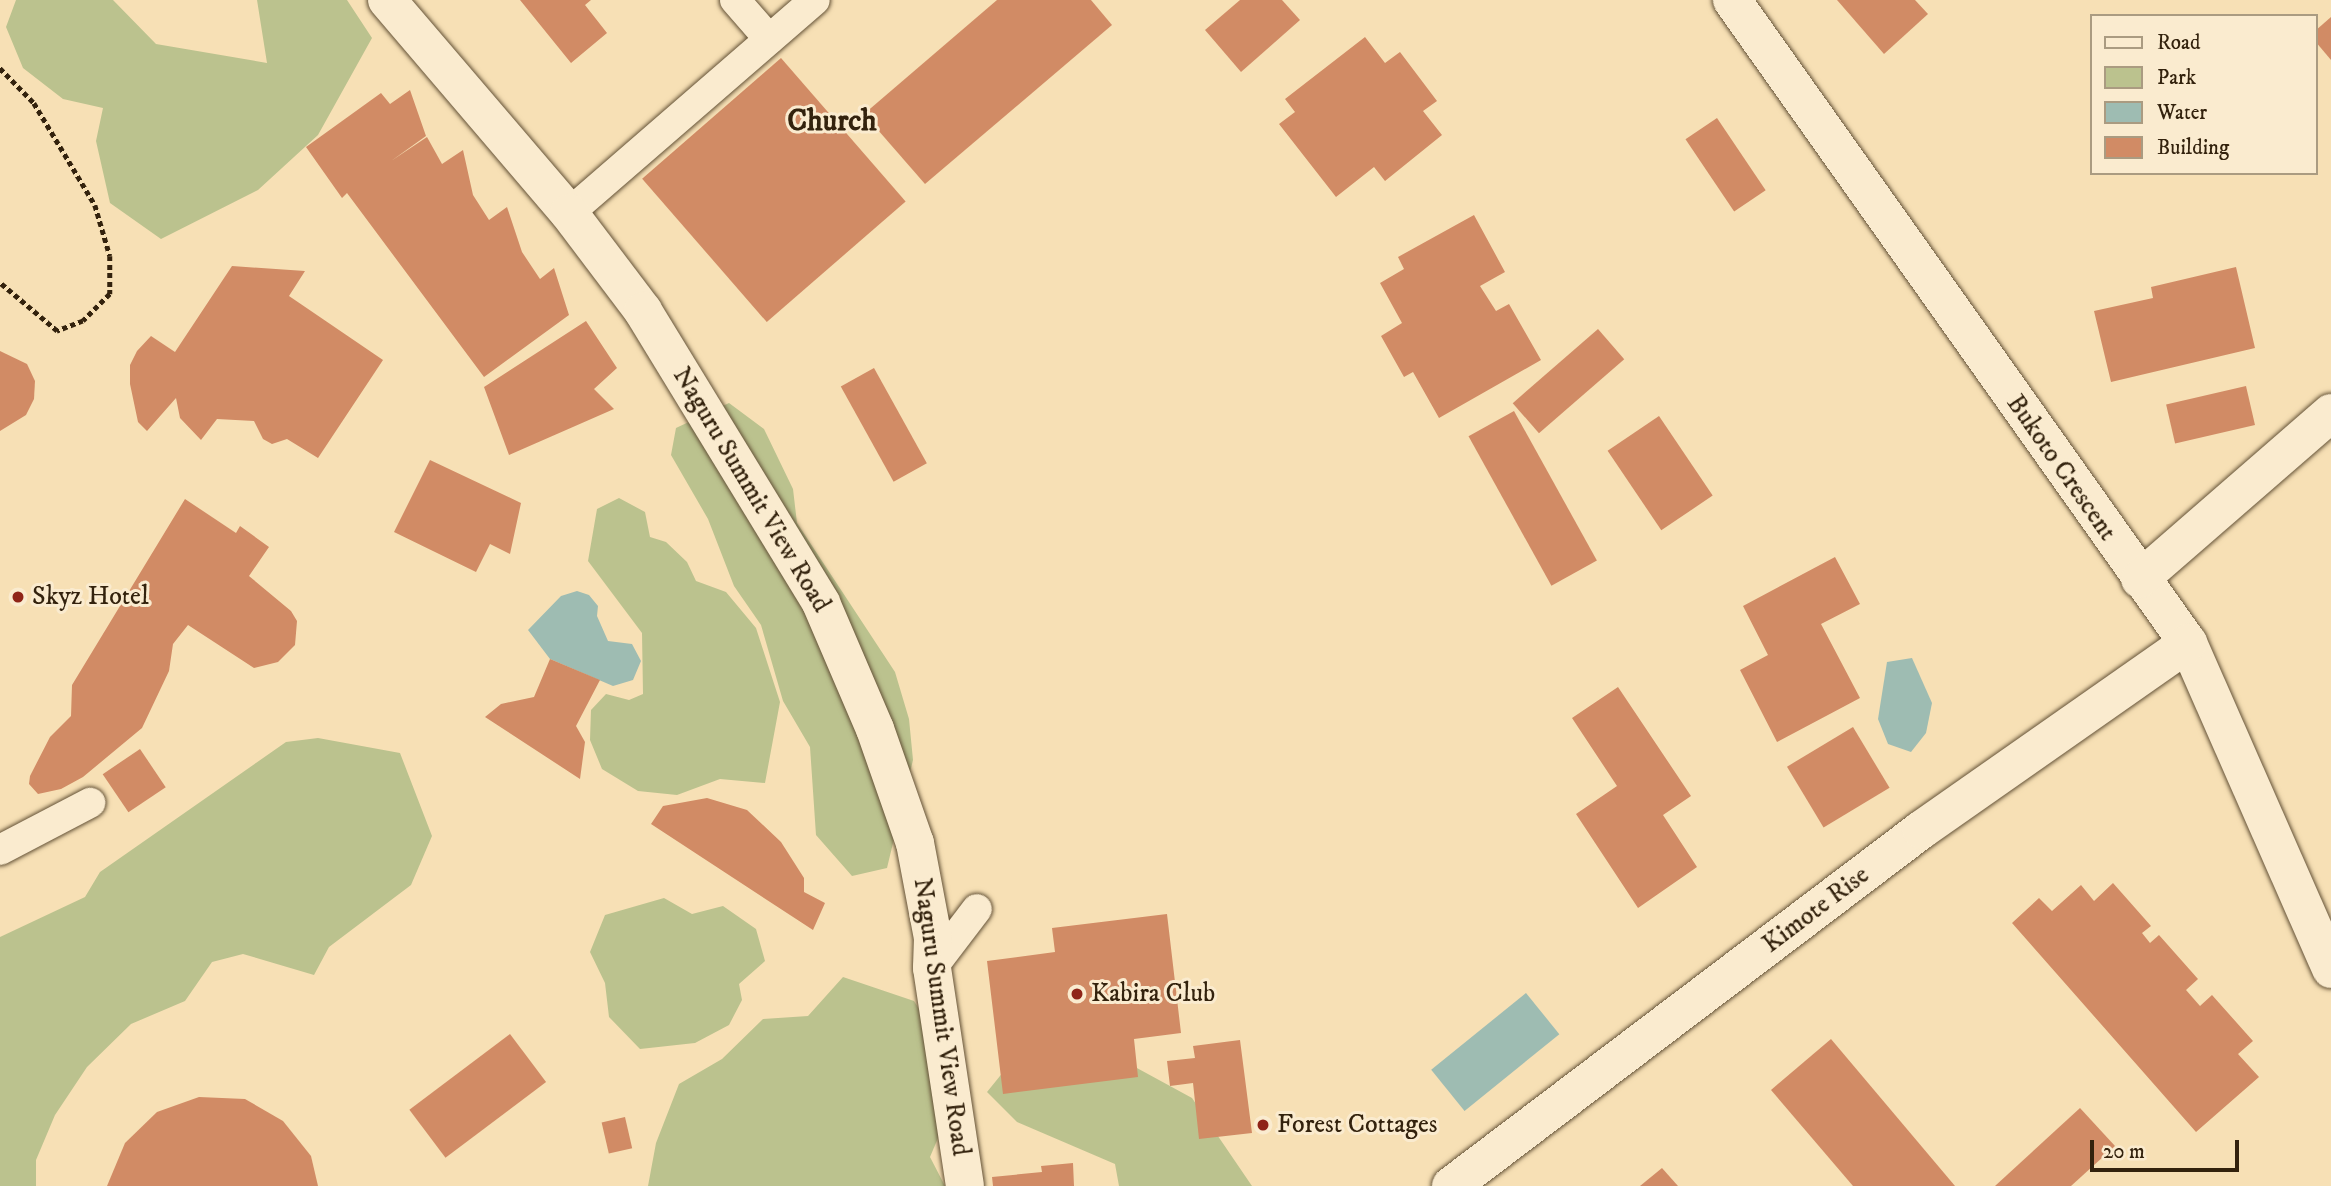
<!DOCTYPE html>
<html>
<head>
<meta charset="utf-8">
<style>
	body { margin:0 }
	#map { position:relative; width:2331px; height:1186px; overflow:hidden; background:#f7e0b5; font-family:"IM FELL DW Pica",serif }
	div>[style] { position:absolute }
	.green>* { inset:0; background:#bbc28e }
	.water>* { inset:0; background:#9ebcb2; transform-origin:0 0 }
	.building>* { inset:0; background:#d18b65; transform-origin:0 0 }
	.path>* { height:4.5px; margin-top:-2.25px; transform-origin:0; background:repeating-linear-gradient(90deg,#33220d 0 5px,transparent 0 8.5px) }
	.roads { filter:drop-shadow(0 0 2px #645237) drop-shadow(0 0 2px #645237) }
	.service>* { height:30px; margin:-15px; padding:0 15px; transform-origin:15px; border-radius:15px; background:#faebcf }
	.minor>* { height:38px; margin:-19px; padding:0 19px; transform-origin:19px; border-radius:19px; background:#faebcf }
	.dots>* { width:19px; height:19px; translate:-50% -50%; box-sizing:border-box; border:4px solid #faebcf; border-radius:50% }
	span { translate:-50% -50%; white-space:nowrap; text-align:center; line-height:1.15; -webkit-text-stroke:6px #faebcf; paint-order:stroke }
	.street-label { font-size:26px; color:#33220d }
	.poi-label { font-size:26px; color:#33220d }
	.left { translate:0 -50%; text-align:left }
	.quarter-label { font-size:30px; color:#33220d; font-weight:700 }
	.legend { position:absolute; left:2090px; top:14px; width:228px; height:161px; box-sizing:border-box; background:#faebcf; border:2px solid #aa9b81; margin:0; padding:9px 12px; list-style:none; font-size:21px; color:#33220d }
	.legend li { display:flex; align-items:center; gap:14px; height:35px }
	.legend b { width:35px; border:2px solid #aa9b81 }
	.scale { position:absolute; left:2090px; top:1140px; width:149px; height:32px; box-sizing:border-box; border:4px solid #33220d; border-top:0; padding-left:9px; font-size:21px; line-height:24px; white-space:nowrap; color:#33220d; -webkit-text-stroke:5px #faebcf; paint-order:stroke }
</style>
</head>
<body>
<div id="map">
	<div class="green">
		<i style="clip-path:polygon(16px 0,113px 0,156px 44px,267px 63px,257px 0,347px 0,372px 38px,318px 135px,258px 190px,161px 239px,110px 203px,96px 141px,103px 108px,63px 99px,23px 68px,6px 27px)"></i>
		<i style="clip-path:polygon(729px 403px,764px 429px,793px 489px,797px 523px,895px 672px,909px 719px,913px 760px,887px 868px,852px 876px,816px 835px,810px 747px,783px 701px,761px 625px,734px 586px,708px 519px,671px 455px,676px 428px)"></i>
		<i style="clip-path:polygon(619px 498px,645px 512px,650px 537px,666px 542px,687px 562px,696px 581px,726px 592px,756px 628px,780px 702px,765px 783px,720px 779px,677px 795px,638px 791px,602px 769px,590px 740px,591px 710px,606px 694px,629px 700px,643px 694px,642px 633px,588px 561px,597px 509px)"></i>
		<i style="clip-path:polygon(318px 738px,400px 753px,432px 836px,411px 885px,329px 947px,314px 975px,243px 954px,212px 962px,185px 1001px,131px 1024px,87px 1067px,55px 1115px,36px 1160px,36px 1186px,0 1186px,0 937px,85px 897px,100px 872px,286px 742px)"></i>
		<i style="clip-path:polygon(664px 898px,692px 914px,723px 906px,756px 929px,765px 961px,739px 984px,742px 1000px,729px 1025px,695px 1043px,640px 1049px,609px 1017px,605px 983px,590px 952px,605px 915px)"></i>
		<i style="clip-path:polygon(843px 977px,914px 1001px,963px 1079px,930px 1157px,945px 1186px,648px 1186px,656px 1143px,679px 1084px,722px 1059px,763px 1019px,808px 1016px)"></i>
		<i style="clip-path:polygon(1091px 1043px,1192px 1098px,1252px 1186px,1119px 1186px,1115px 1164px,1017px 1122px,987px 1092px,1021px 1050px)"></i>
	</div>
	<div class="water">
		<i style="clip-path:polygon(577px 591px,589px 595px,598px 606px,597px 616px,608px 641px,632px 644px,641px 661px,633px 680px,613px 686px,550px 659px,528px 630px,561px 596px)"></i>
		<i style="clip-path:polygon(1912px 658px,1932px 703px,1926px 733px,1911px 752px,1888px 744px,1878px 719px,1887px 662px)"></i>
		<i style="left:1526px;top:993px;width:53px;height:122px;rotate:51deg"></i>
	</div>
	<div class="building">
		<i style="clip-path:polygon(520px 0,591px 0,585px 5px,607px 33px,571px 63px)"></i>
		<i style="clip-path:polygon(997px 0,1091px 0,1112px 25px,925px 184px,864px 114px)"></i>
		<i style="clip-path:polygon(1240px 0,1282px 0,1300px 20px,1241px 72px,1205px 30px)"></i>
		<i style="clip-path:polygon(1837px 0,1915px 0,1928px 14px,1884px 54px)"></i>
		<i style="clip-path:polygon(2331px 17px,2331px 60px,2315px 41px,2315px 31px)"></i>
		<i style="clip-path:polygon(1365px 37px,1385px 63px,1400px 52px,1437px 101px,1423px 111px,1442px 135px,1385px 181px,1374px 167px,1336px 197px,1279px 124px,1295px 112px,1285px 99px)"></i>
		<i style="left:781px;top:58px;width:190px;height:184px;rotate:49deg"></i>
		<i style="clip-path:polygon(410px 90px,426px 136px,391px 161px,427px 137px,442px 164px,463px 150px,473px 195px,489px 220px,507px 207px,522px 252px,540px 279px,554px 268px,569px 315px,484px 377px,347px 193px,342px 198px,306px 147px,381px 93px,390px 104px)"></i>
		<i style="left:1717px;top:118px;width:87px;height:38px;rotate:56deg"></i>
		<i style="clip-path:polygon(1474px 215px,1505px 272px,1480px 286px,1496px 311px,1509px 304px,1541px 360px,1439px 418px,1413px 372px,1404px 377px,1381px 336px,1402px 323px,1380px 283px,1404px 269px,1398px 257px)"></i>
		<i style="clip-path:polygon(232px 266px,305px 271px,289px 296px,383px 360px,318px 458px,287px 439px,272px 444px,263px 439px,254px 421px,217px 419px,201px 440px,180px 418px,176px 398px,147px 431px,138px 422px,130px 384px,130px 365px,137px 351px,151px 336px,175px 352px)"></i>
		<i style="clip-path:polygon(2236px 267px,2255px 348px,2111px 382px,2094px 311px,2153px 298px,2151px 287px)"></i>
		<i style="clip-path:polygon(586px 321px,617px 368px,594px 389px,614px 409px,509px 455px,484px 387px)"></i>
		<i style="left:1598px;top:329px;width:40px;height:113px;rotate:49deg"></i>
		<i style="clip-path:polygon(0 351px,27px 364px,35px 381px,34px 399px,26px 415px,0 431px)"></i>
		<i style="left:874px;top:368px;width:109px;height:38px;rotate:61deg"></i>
		<i style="left:2246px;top:386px;width:40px;height:82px;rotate:77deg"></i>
		<i style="left:1514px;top:411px;width:171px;height:52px;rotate:61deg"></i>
		<i style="left:1659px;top:416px;width:96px;height:62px;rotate:56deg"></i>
		<i style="clip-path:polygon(430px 460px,521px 503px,510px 554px,490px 544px,476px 572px,394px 532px)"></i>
		<i style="clip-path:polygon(185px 499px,236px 533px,240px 526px,269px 547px,249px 576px,291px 611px,297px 621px,295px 645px,278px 662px,254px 668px,188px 625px,173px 644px,169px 671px,142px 728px,83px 777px,61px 789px,38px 794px,29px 784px,30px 776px,50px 737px,71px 716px,72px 685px)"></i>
		<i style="clip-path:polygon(1835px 557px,1860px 604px,1821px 624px,1860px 698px,1777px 742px,1740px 670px,1768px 655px,1743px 606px)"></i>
		<i style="clip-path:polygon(550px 659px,600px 680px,576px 726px,585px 742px,580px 779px,485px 717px,501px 704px,534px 697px)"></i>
		<i style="clip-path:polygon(1618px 687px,1691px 796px,1663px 815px,1697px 867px,1638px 908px,1576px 814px,1617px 786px,1572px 718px)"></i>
		<i style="left:1853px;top:727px;width:71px;height:77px;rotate:59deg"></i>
		<i style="left:140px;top:749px;width:46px;height:45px;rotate:56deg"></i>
		<i style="clip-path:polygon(707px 798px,747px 810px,781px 842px,804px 878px,804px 892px,825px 903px,813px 930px,651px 824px,663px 806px)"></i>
		<i style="clip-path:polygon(2113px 883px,2151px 926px,2142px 933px,2150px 943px,2159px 935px,2198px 979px,2186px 990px,2200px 1006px,2212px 995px,2253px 1041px,2238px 1054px,2259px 1077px,2196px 1132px,2012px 923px,2039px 898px,2052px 911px,2081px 885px,2094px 901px)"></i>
		<i style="clip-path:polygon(1167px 914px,1181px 1033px,1134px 1039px,1138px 1077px,1003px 1094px,987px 961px,1055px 952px,1052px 928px)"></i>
		<i style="left:510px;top:1034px;width:60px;height:126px;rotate:53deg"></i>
		<i style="clip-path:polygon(1831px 1039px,1955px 1186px,1853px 1186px,1771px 1090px)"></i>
		<i style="clip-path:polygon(1240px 1040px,1252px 1133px,1199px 1139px,1193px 1083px,1170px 1086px,1167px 1061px,1195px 1058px,1193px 1046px)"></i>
		<i style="clip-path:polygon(199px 1097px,245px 1099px,283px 1121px,311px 1156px,318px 1186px,107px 1186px,125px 1143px,157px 1112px)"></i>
		<i style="clip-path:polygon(2080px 1108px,2115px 1146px,2071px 1186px,1995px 1186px)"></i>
		<i style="left:625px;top:1117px;width:32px;height:24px;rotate:77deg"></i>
		<i style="clip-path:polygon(1073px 1163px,1074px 1186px,993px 1186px,992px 1177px,1042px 1172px,1041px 1166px)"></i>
		<i style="clip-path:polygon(1662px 1168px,1678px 1186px,1640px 1186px)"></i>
	</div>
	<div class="path">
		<i style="left:0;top:68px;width:49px;rotate:45.8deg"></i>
		<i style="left:34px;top:103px;width:119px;rotate:59.1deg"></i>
		<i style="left:95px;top:205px;width:53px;rotate:73.6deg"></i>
		<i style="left:110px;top:256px;width:38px;rotate:90deg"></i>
		<i style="left:110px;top:294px;width:38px;rotate:135deg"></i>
		<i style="left:83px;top:321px;width:28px;rotate:159deg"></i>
		<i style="left:57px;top:331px;width:75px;rotate:-139.9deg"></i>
	</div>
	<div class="roads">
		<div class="service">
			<i style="left:735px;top:0;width:52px;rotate:48.9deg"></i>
			<i style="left:569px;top:213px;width:325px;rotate:-40.9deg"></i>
			<i style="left:0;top:850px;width:102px;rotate:-27.6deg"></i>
			<i style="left:932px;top:968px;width:74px;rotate:-52.7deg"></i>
		</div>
		<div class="minor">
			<i style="left:387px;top:0;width:280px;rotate:49.5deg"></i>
			<i style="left:569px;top:213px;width:123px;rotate:52.9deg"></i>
			<i style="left:643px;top:311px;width:342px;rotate:58.6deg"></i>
			<i style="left:821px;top:603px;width:137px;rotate:66.8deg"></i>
			<i style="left:875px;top:729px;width:121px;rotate:70.7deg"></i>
			<i style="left:915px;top:843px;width:97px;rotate:79.3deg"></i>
			<i style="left:933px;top:938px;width:30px;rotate:92deg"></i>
			<i style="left:932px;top:968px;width:220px;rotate:81.4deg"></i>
			<i style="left:1732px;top:0;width:788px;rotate:54.66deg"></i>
			<i style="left:2188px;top:643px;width:356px;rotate:66.3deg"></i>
			<i style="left:2140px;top:579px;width:253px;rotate:-41deg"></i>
			<i style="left:1451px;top:1186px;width:590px;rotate:-37.14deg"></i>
			<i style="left:1921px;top:830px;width:326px;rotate:-35deg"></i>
		</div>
	</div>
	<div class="dots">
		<i style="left:18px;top:597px;background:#8f2418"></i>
		<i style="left:1077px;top:994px;background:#8f2418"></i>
		<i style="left:1263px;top:1125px;background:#8f2418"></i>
	</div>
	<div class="street-label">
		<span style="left:2061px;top:468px;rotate:55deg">Bukoto Crescent</span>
		<span style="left:751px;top:490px;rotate:59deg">Naguru Summit View Road</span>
		<span style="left:1816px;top:910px;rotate:-37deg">Kimote Rise</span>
		<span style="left:941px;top:1017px;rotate:82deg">Naguru Summit View Road</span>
	</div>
	<div class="poi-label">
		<span class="left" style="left:32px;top:597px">Skyz Hotel</span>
		<span class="left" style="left:1091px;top:994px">Kabira Club</span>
		<span class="left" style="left:1277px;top:1125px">Forest Cottages</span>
	</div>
	<div class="quarter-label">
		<span style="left:832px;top:122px">Church</span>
	</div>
	<ul class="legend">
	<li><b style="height:9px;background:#faebcf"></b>Road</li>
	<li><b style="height:19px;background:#bbc28e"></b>Park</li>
	<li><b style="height:19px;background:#9ebcb2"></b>Water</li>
	<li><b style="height:19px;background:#d18b65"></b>Building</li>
	</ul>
	<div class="scale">20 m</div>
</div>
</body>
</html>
